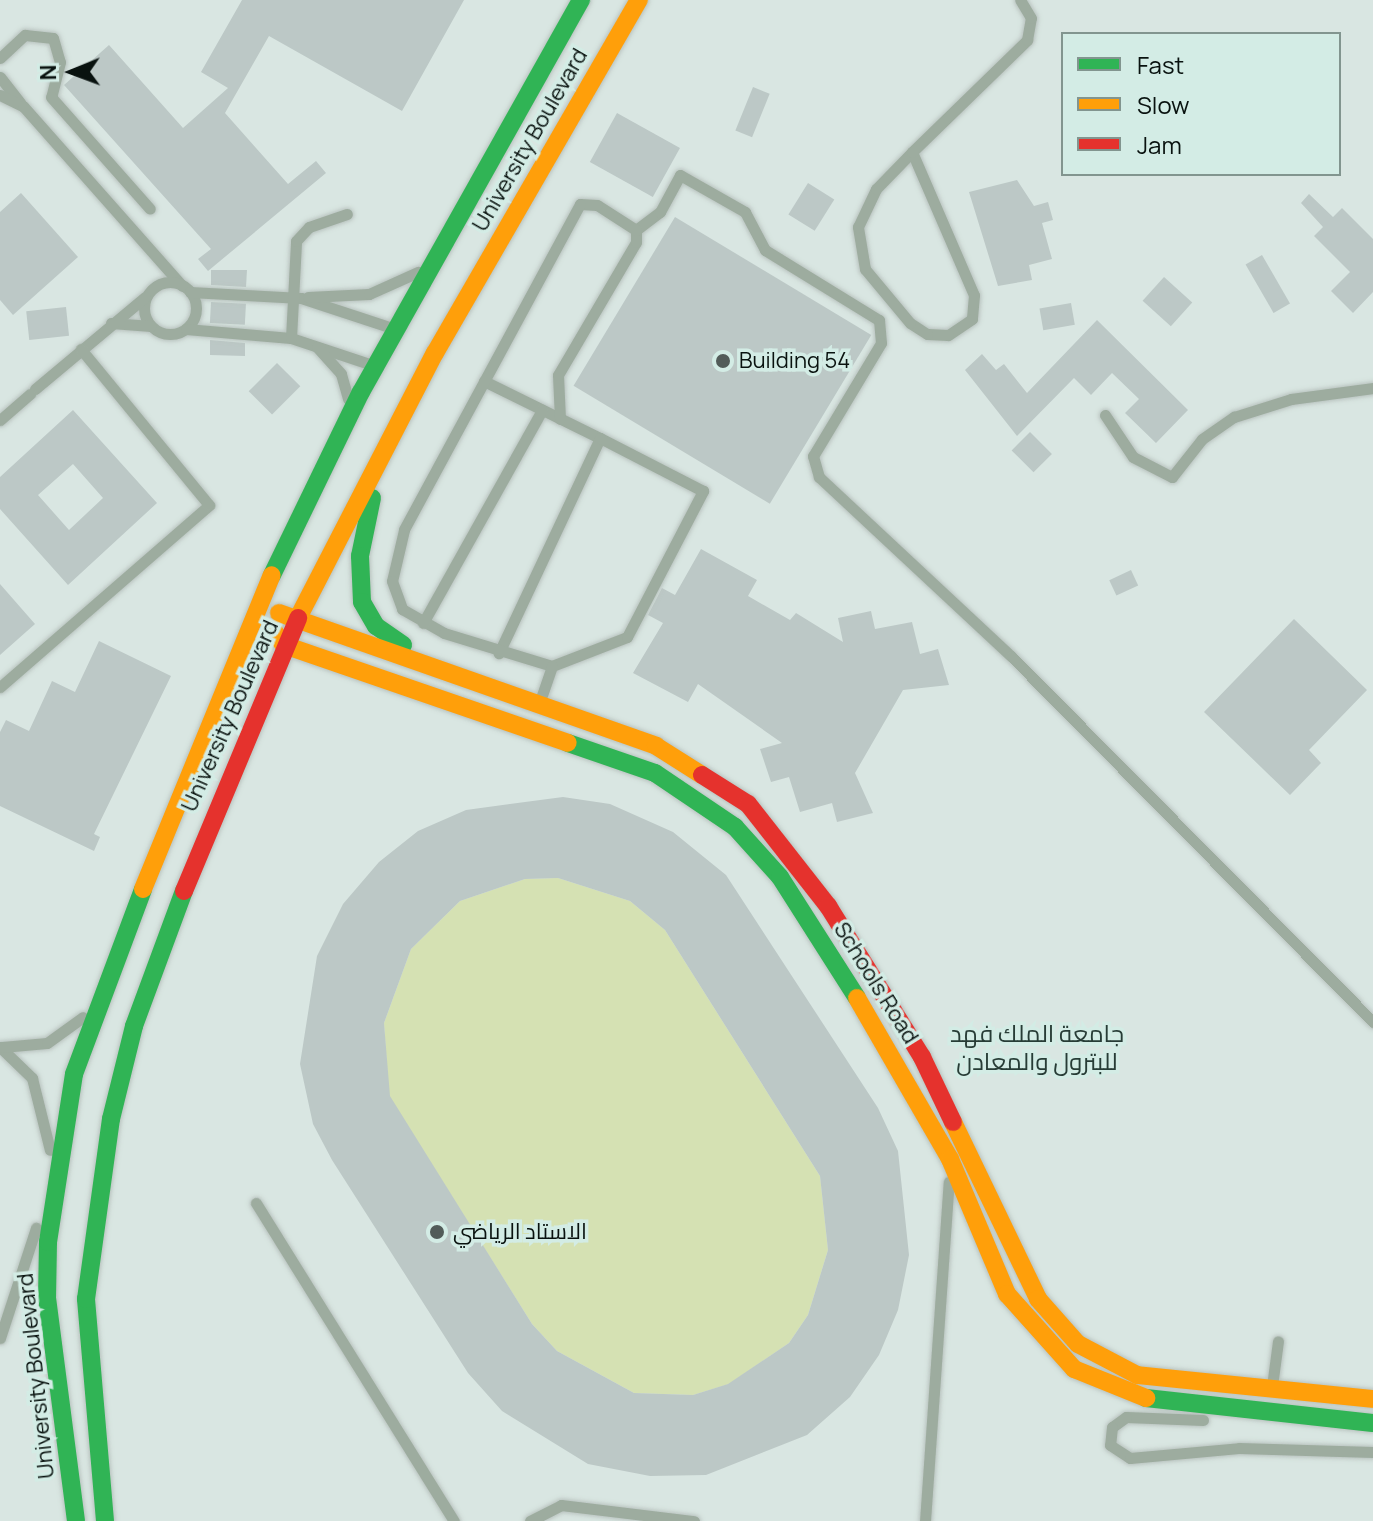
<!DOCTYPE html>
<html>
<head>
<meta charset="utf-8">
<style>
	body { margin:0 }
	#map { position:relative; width:1373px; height:1521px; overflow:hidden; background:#d9e6e2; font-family:Manrope,Cairo,sans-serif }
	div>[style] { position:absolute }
	.green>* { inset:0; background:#d5e1b3 }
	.building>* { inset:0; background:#bcc8c6; transform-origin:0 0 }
	.roads { filter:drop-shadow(0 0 2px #b9c3bf) drop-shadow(0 0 2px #b9c3bf) }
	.lane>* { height:11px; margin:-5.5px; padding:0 5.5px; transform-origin:5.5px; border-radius:5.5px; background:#9dac9f }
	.lane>.ring { margin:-5.5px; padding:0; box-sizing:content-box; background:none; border:11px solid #9dac9f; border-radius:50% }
	.fast>* { height:18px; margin:-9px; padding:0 9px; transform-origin:9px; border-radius:9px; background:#30b455 }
	.slow>* { height:18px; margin:-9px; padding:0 9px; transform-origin:9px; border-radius:9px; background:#ff9f0a }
	.jam>* { height:18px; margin:-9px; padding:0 9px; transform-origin:9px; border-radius:9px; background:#e5322d }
	.dots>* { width:22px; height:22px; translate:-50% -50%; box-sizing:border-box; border:4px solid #d3ece5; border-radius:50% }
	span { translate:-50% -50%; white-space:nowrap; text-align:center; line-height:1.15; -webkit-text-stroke:7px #d3ece5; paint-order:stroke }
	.street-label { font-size:22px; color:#09120f }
	.poi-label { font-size:22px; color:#09120f }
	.left { translate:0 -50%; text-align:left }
	.neighbourhood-label { font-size:24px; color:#273c36 }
	.legend { position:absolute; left:1061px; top:32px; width:280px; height:144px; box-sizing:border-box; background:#d3ece5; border:2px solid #82958f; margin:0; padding:10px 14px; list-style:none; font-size:24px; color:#09120f }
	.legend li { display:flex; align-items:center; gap:16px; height:40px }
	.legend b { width:40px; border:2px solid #82958f }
	.north { position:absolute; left:32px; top:32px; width:80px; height:80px; -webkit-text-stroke:6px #d3ece5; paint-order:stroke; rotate:269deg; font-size:22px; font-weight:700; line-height:32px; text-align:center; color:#09120f }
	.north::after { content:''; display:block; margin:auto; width:28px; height:36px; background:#09120f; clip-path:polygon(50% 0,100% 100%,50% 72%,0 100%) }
</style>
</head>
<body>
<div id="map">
	<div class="green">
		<i style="clip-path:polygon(558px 878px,630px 901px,665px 930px,820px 1176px,828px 1250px,808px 1315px,789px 1343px,729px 1384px,693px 1395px,634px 1393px,557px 1351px,532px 1324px,389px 1096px,384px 1023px,411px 949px,460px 901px,525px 879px)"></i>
	</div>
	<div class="building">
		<i style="clip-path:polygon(242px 0,464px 0,402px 111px,269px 36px,225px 113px,288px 184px,316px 161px,326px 173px,208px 271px,198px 259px,211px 249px,64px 85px,109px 45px,183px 128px,228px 88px,201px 72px)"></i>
		<i style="left:753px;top:87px;width:18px;height:47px;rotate:22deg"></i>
		<i style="left:617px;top:113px;width:72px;height:56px;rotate:29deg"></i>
		<i style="clip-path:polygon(1017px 180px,1034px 206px,1048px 202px,1053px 220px,1042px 223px,1052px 259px,1029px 265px,1032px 280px,998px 286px,969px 192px)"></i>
		<i style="left:808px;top:183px;width:31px;height:37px;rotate:32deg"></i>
		<i style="clip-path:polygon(21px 193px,78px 257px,13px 315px,0 300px,0 212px)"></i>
		<i style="clip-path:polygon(1309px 194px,1333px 217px,1342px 208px,1373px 239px,1373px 292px,1353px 313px,1331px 291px,1350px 272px,1314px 236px,1323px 227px,1301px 203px)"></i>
		<i style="left:675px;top:217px;width:229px;height:197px;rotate:31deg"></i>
		<i style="left:1262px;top:255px;width:56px;height:19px;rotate:60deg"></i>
		<i style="clip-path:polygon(211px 270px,247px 270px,246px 287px,211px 285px)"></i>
		<i style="left:1164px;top:277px;width:38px;height:32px;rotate:42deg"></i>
		<i style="left:211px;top:302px;width:35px;height:21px;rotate:3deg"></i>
		<i style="left:1071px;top:303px;width:22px;height:32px;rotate:80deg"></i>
		<i style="left:66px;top:307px;width:29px;height:40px;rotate:84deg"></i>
		<i style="clip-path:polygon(1097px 320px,1188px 410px,1156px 443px,1125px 413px,1139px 399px,1112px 373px,1091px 395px,1074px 378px,1017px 436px,965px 370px,982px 354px,996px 370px,1004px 364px,1027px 393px)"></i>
		<i style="clip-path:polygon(210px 340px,245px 343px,245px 356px,210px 355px)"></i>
		<i style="left:277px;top:363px;width:33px;height:40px;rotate:45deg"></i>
		<i style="clip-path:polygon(evenodd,73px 410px,157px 503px,68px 585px,0 509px,0 477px,73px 410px,73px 464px,103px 498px,69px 530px,38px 495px,73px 464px)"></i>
		<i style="left:1030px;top:432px;width:31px;height:26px;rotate:45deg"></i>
		<i style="clip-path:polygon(701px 549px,757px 580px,748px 596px,790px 620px,796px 613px,843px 642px,838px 618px,871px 611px,875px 629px,912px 622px,920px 654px,938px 649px,949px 685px,903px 690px,855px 773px,873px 813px,837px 822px,832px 803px,800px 812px,789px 777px,771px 782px,760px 749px,782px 743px,698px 684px,688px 702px,633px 673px,663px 623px,648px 615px,662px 588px,675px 595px)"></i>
		<i style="left:1131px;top:570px;width:17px;height:24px;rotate:65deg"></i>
		<i style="clip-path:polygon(0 584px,35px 624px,0 655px)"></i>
		<i style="clip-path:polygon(1294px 619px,1367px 690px,1309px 750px,1321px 763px,1290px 795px,1204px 712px)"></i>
		<i style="clip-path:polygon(99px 641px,171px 676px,94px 834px,100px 837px,94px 851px,0 806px,0 732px,6px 720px,29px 731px,52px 681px,75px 692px)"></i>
		<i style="clip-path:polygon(evenodd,563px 797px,610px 804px,673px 832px,726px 875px,878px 1108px,898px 1151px,909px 1255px,898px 1310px,879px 1355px,850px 1397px,807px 1435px,706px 1475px,650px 1476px,588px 1464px,502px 1411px,468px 1373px,332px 1160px,313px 1124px,300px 1064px,317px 956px,343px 904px,379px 862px,418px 831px,466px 810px,563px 797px,558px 878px,630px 901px,665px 930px,820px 1176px,828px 1250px,808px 1315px,789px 1343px,728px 1384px,693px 1395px,634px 1393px,557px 1351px,532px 1324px,390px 1096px,384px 1023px,411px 949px,460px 901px,525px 879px,558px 878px)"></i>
	</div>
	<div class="roads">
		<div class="lane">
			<i style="left:0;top:58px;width:34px;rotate:-43deg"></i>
			<i style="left:25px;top:35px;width:28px;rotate:6deg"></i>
			<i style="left:53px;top:38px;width:25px;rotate:74deg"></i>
			<i style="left:60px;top:62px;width:36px;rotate:104deg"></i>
			<i style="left:51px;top:97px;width:149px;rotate:48.5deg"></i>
			<i style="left:0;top:77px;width:33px;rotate:52deg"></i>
			<i style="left:0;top:95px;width:25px;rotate:26deg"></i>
			<i style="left:23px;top:106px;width:240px;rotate:48.5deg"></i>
			<i style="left:912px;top:152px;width:156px;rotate:66.6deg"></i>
			<i style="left:974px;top:295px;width:24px;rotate:95deg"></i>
			<i style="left:972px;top:319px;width:29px;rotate:146deg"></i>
			<i style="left:948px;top:335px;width:21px;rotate:-177deg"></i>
			<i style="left:927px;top:334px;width:20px;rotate:-147deg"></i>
			<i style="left:910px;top:323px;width:70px;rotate:-129.8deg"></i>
			<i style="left:865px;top:269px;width:43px;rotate:-99.5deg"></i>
			<i style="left:858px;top:227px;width:42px;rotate:-64.7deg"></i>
			<i style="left:876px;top:189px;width:52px;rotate:-45.8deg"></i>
			<i style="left:912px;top:152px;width:161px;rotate:-44.2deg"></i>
			<i style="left:1027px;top:40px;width:22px;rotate:-80deg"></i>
			<i style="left:1031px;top:18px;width:21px;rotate:-121deg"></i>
			<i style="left:636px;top:230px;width:30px;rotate:-37deg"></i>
			<i style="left:660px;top:212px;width:42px;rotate:-61.6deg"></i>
			<i style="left:680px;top:175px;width:75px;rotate:29.6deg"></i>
			<i style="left:745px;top:212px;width:43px;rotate:62.2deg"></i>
			<i style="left:765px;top:250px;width:134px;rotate:31.6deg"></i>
			<i style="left:879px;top:320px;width:23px;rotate:85deg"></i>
			<i style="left:881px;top:343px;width:132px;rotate:121deg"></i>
			<i style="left:813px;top:456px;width:22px;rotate:74deg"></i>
			<i style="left:819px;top:477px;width:262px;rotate:43deg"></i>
			<i style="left:1011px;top:656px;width:515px;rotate:45.31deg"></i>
			<i class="ring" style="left:144px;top:282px;width:41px;height:41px"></i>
			<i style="left:190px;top:292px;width:111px;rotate:3.1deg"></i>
			<i style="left:301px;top:298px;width:96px;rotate:18.2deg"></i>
			<i style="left:308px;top:297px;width:61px;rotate:-2.8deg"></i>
			<i style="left:369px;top:294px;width:54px;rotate:-24.2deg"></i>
			<i style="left:111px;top:323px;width:40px;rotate:4.3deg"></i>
			<i style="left:186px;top:329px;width:105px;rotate:4.9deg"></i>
			<i style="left:291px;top:338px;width:85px;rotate:18.4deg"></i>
			<i style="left:291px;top:338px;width:97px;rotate:-87deg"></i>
			<i style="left:296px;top:241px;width:19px;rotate:-47deg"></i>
			<i style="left:309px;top:227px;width:40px;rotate:-18.9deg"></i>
			<i style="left:317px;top:347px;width:36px;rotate:48deg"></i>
			<i style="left:341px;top:374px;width:26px;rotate:74deg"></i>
			<i style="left:484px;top:381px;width:129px;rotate:26.2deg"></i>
			<i style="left:600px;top:438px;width:238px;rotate:115.2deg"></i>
			<i style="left:35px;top:389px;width:143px;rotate:-39.9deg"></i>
			<i style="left:1105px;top:415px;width:50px;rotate:56.3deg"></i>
			<i style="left:1133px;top:457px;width:44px;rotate:27.1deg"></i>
			<i style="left:1172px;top:477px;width:48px;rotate:-51.7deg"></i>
			<i style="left:1202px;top:439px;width:39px;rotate:-35deg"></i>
			<i style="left:1234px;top:417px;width:60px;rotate:-17.5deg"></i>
			<i style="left:1291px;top:399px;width:83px;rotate:-7.6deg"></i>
			<i style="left:560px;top:419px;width:44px;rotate:-92.6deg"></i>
			<i style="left:558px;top:375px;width:154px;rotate:-59.6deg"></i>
			<i style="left:636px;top:242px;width:12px;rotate:-90deg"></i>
			<i style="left:636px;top:230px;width:46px;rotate:-147.3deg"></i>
			<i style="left:597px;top:205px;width:17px;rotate:-177deg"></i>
			<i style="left:580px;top:204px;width:370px;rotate:118.4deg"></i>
			<i style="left:404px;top:530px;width:52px;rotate:103.2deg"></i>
			<i style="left:392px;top:581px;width:30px;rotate:70deg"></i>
			<i style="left:402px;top:609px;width:48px;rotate:29.7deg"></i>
			<i style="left:444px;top:633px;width:113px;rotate:17deg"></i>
			<i style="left:552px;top:666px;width:80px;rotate:-21.1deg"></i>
			<i style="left:627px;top:637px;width:165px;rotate:-62.5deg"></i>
			<i style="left:703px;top:491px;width:116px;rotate:-152.8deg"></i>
			<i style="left:0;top:420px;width:40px;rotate:-41deg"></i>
			<i style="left:423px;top:623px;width:244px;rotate:-60.8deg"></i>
			<i style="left:0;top:687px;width:277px;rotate:-41deg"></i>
			<i style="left:209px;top:505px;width:202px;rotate:-129.4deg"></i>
			<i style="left:539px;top:704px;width:40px;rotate:-71.1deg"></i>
			<i style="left:0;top:1047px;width:45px;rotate:44.1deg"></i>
			<i style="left:32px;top:1078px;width:74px;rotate:76deg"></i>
			<i style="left:2px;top:1047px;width:45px;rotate:-5.1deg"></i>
			<i style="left:47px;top:1043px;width:44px;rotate:-35.8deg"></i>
			<i style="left:256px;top:1203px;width:375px;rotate:58.1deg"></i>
			<i style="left:0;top:1338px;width:116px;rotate:-71.9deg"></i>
			<i style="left:1272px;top:1386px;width:45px;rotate:-82.4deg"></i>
			<i style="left:1203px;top:1420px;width:77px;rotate:-177.8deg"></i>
			<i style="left:1126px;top:1417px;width:17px;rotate:144deg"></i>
			<i style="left:1112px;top:1427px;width:18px;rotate:96deg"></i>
			<i style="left:1110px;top:1445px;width:24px;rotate:33deg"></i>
			<i style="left:1130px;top:1458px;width:109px;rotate:-5.2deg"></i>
			<i style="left:1239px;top:1448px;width:134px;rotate:1.7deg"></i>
			<i style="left:530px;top:1521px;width:35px;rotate:-27deg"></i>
			<i style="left:561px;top:1505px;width:134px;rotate:6.9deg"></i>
			<i style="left:925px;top:1521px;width:340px;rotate:-86deg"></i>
		</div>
		<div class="fast">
			<i style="left:372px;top:498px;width:59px;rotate:101.7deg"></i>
			<i style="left:360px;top:556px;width:46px;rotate:87.5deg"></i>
			<i style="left:362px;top:602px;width:28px;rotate:60deg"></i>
			<i style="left:376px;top:626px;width:33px;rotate:35deg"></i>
			<i style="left:272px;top:575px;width:203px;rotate:-64.1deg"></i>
			<i style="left:361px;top:392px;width:450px;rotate:-60.7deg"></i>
			<i style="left:568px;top:743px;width:92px;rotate:19deg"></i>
			<i style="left:655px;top:773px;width:97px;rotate:34deg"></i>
			<i style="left:735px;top:827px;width:67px;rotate:48deg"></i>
			<i style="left:780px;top:877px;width:143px;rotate:57.5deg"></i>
			<i style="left:1146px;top:1398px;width:228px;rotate:6.3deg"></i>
			<i style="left:76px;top:1521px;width:224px;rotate:-97.4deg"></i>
			<i style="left:47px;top:1299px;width:57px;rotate:-89deg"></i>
			<i style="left:48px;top:1242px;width:170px;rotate:-81.2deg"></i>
			<i style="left:74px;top:1074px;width:197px;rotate:-69.5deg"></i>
			<i style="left:105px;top:1521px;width:223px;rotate:-94.9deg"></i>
			<i style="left:86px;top:1299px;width:182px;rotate:-82.1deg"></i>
			<i style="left:111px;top:1119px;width:96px;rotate:-76.1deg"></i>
			<i style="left:134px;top:1026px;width:144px;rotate:-69.7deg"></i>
		</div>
		<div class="slow">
			<i style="left:279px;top:613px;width:400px;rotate:19.4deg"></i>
			<i style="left:656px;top:746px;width:54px;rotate:32.2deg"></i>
			<i style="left:298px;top:618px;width:298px;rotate:-62.7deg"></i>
			<i style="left:435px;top:353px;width:408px;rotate:-60deg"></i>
			<i style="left:273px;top:630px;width:19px;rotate:54deg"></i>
			<i style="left:284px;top:645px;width:300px;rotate:19deg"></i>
			<i style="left:143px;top:889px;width:339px;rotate:-67.7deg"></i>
			<i style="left:857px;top:998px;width:186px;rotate:60deg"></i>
			<i style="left:950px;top:1159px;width:147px;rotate:67.1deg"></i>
			<i style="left:1007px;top:1294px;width:101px;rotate:48.2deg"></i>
			<i style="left:1074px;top:1369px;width:78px;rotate:21.9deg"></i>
			<i style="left:953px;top:1122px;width:196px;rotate:64.3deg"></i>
			<i style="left:1038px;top:1299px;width:60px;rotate:48.4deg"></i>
			<i style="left:1078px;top:1344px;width:67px;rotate:27.7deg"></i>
			<i style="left:1137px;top:1375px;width:237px;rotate:5.8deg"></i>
		</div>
		<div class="jam">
			<i style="left:702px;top:775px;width:54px;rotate:32.2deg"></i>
			<i style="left:748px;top:804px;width:130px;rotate:51.9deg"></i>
			<i style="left:828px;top:906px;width:178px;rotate:58.1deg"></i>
			<i style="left:922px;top:1057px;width:72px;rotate:64.5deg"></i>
			<i style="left:184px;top:891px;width:296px;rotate:-67.3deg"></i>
		</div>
	</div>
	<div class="dots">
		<i style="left:723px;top:361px;background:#525c59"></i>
		<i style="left:437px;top:1232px;background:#525c59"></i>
	</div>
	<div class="street-label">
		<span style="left:530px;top:140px;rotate:-60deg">University Boulevard</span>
		<span style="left:230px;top:716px;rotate:-66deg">University Boulevard</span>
		<span style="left:876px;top:983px;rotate:58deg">Schools Road</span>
		<span style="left:36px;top:1376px;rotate:-96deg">University Boulevard</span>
	</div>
	<div class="poi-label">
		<span class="left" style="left:739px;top:361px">Building 54</span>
		<span class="left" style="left:453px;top:1232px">الاستاد الرياضي</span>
	</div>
	<div class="neighbourhood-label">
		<span style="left:1037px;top:1047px">جامعة الملك فهد<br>للبترول والمعادن</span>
	</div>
	<ul class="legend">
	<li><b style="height:10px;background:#30b455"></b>Fast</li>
	<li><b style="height:10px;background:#ff9f0a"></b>Slow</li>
	<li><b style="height:10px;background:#e5322d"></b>Jam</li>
	</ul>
	<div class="north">N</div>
</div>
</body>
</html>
